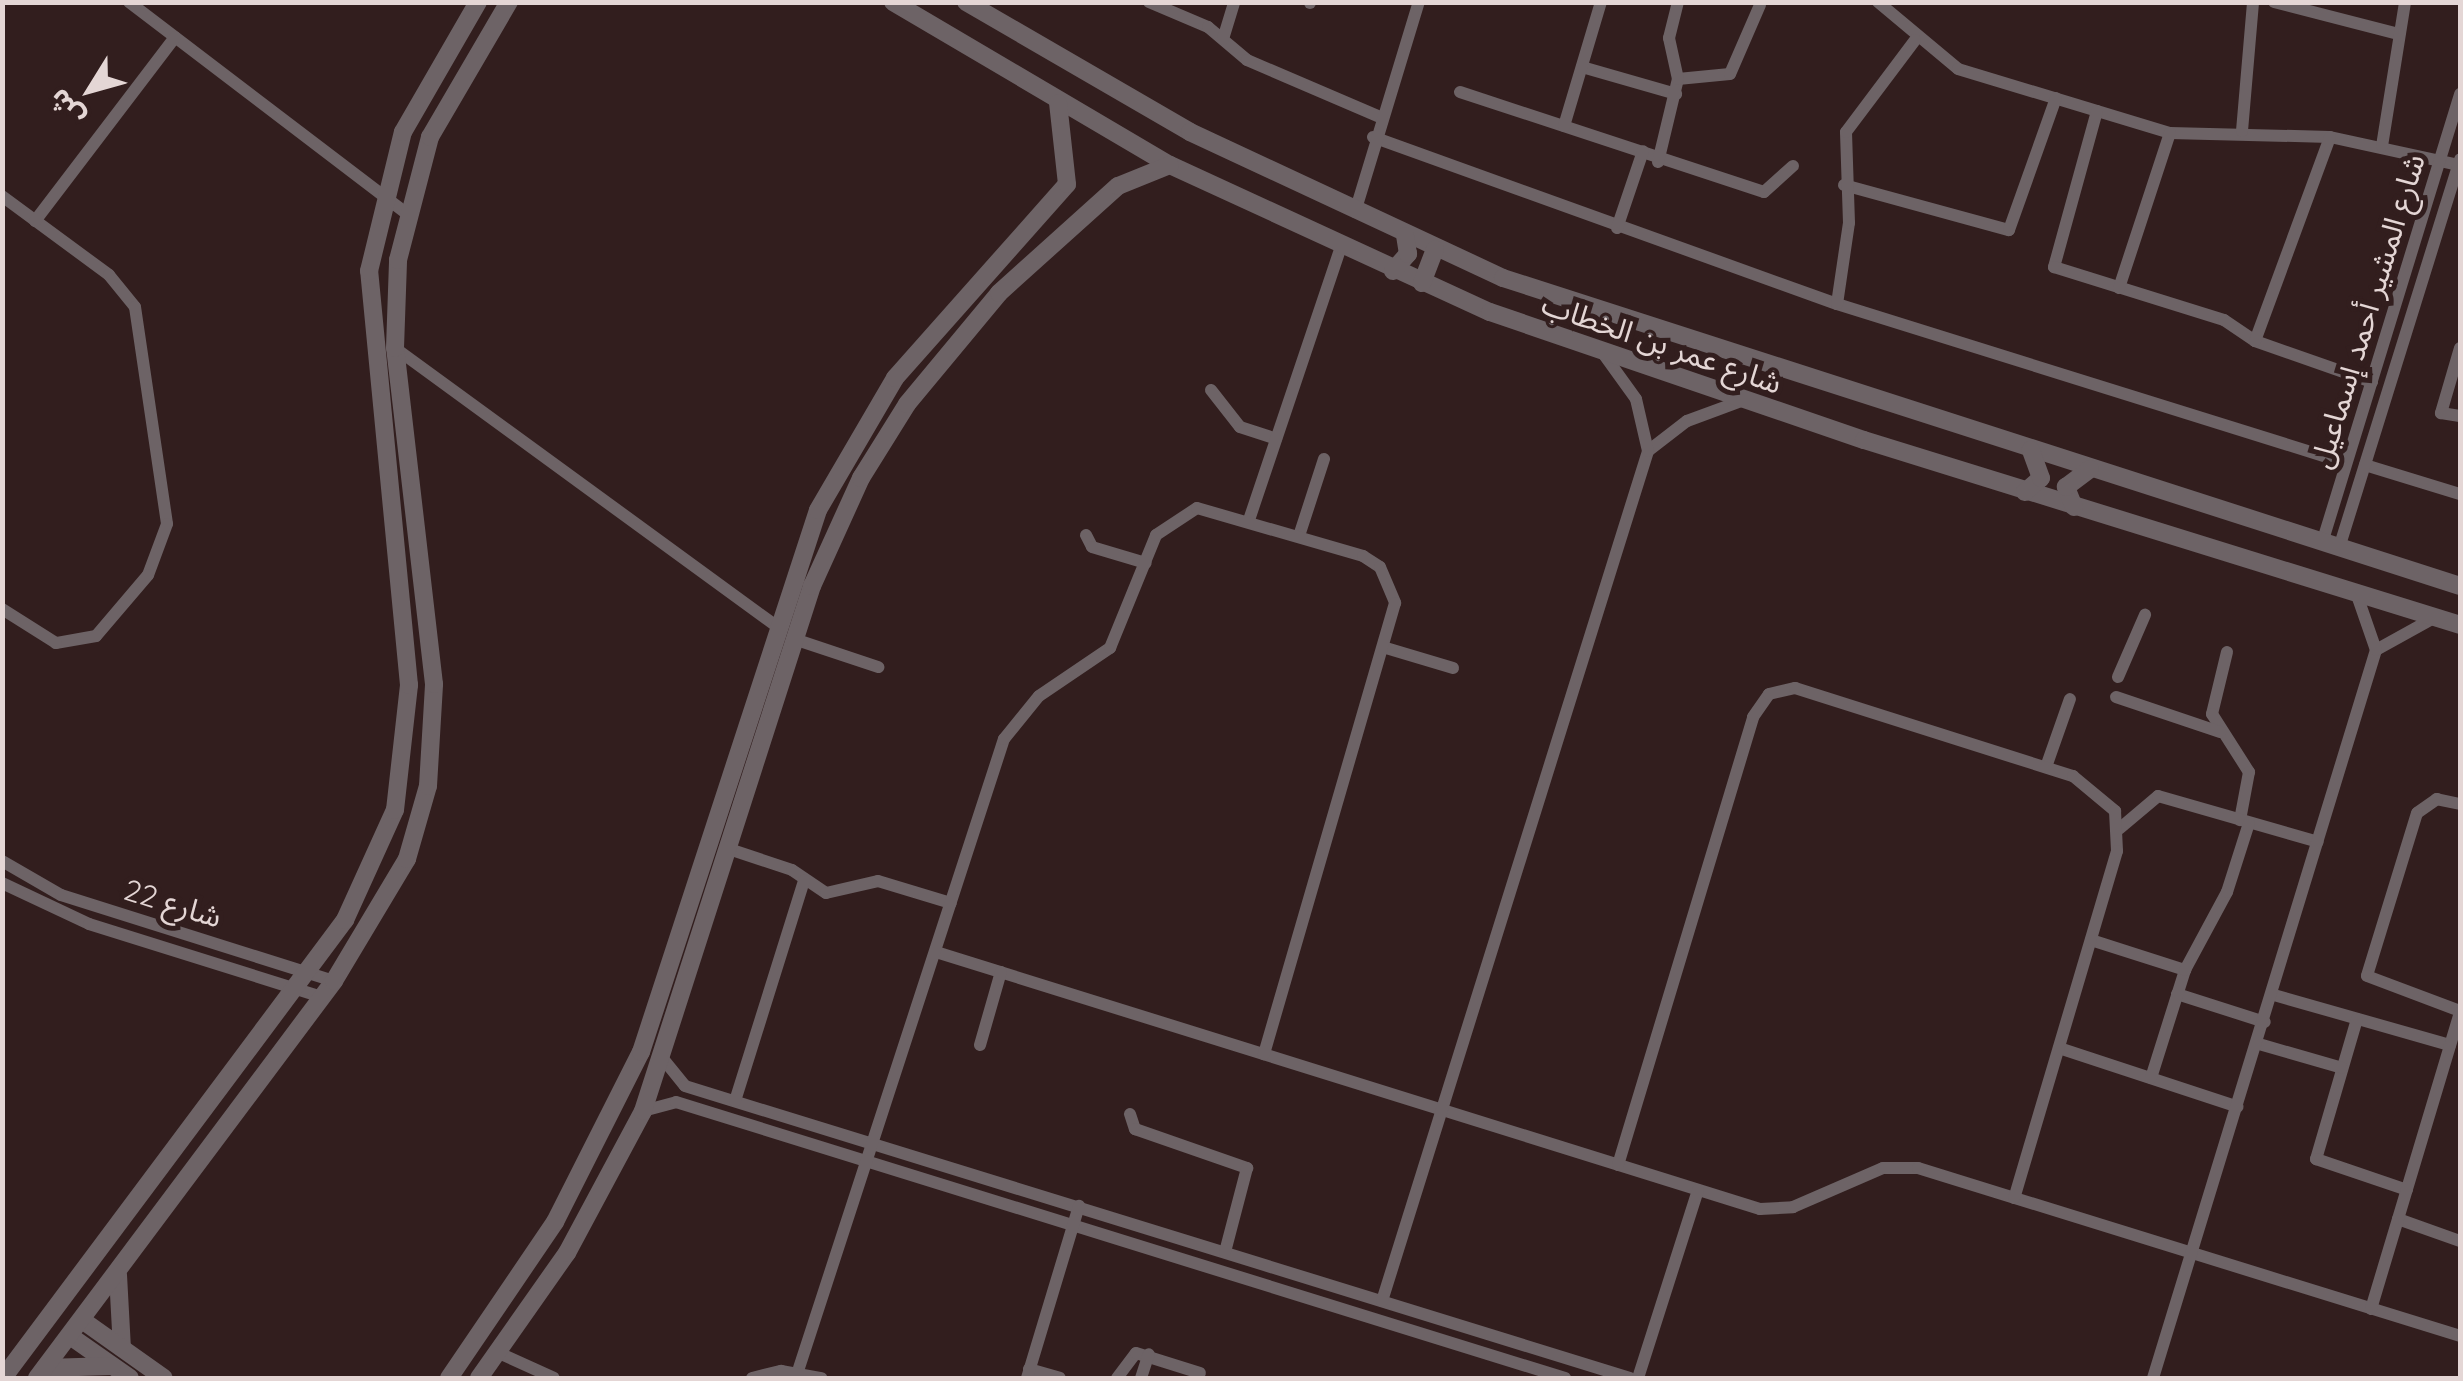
<!DOCTYPE html>
<html>
<head>
<meta charset="utf-8">
<style>
	body { margin:0 }
	#map { position:relative; width:2463px; height:1381px; overflow:hidden; background:#321e1e; font-family:Quicksand,"Noto Sans Arabic",sans-serif }
	div>[style] { position:absolute }
	.minor>* { height:12px; margin:-6px; padding:0 6px; transform-origin:6px; border-radius:6px; background:#6d6366 }
	.tertiary>* { height:18px; margin:-9px; padding:0 9px; transform-origin:9px; border-radius:9px; background:#6d6366 }
	span { translate:-50% -50%; white-space:nowrap; text-align:center; line-height:1.15; -webkit-text-stroke:10px #321e1e; paint-order:stroke }
	.street-label { font-size:30px; color:#e4d6d5 }
	.frame { position:absolute; inset:0; border:5px solid #e4d6d5; pointer-events:none }
	.north { position:absolute; left:40px; top:40px; width:100px; height:100px; -webkit-text-stroke:8px #321e1e; paint-order:stroke; rotate:233deg; font-size:28px; font-weight:700; line-height:40px; text-align:center; color:#e4d6d5 }
	.north::after { content:''; display:block; margin:auto; width:35px; height:45px; background:#e4d6d5; clip-path:polygon(50% 0,100% 100%,50% 72%,0 100%) }
</style>
</head>
<body>
<div id="map">
	<div class="minor">
		<i style="left:129px;top:2px;width:348px;rotate:37.3deg"></i>
		<i style="left:1149px;top:2px;width:64px;rotate:23deg"></i>
		<i style="left:1208px;top:27px;width:51px;rotate:40.2deg"></i>
		<i style="left:1247px;top:60px;width:145px;rotate:23.2deg"></i>
		<i style="left:1878px;top:2px;width:104px;rotate:39.9deg"></i>
		<i style="left:1958px;top:69px;width:221px;rotate:16.8deg"></i>
		<i style="left:2170px;top:133px;width:160px;rotate:1.4deg"></i>
		<i style="left:2330px;top:137px;width:131px;rotate:12.3deg"></i>
		<i style="left:2274px;top:2px;width:129px;rotate:14.4deg"></i>
		<i style="left:1310px;top:3px;width:1px;rotate:-90deg"></i>
		<i style="left:1223px;top:39px;width:39px;rotate:-73deg"></i>
		<i style="left:1582px;top:67px;width:98px;rotate:16deg"></i>
		<i style="left:1678px;top:79px;width:52px;rotate:-5.5deg"></i>
		<i style="left:1730px;top:74px;width:75px;rotate:-66.5deg"></i>
		<i style="left:1460px;top:92px;width:320px;rotate:18.2deg"></i>
		<i style="left:1764px;top:192px;width:39px;rotate:-42deg"></i>
		<i style="left:2097px;top:111px;width:162px;rotate:105.4deg"></i>
		<i style="left:2054px;top:267px;width:178px;rotate:17.3deg"></i>
		<i style="left:2224px;top:320px;width:37px;rotate:34deg"></i>
		<i style="left:2255px;top:341px;width:124px;rotate:19.3deg"></i>
		<i style="left:1564px;top:126px;width:129px;rotate:-73.4deg"></i>
		<i style="left:2242px;top:131px;width:129px;rotate:-85.1deg"></i>
		<i style="left:1373px;top:137px;width:493px;rotate:19.8deg"></i>
		<i style="left:1837px;top:304px;width:533px;rotate:17.35deg"></i>
		<i style="left:2382px;top:146px;width:146px;rotate:-80.9deg"></i>
		<i style="left:1658px;top:162px;width:85px;rotate:-76.5deg"></i>
		<i style="left:1678px;top:79px;width:42px;rotate:-102.4deg"></i>
		<i style="left:1669px;top:38px;width:37px;rotate:-76deg"></i>
		<i style="left:1844px;top:185px;width:171px;rotate:15.3deg"></i>
		<i style="left:2009px;top:230px;width:140px;rotate:-70.4deg"></i>
		<i style="left:2px;top:196px;width:133px;rotate:36.4deg"></i>
		<i style="left:109px;top:275px;width:41px;rotate:50.9deg"></i>
		<i style="left:135px;top:307px;width:219px;rotate:81.6deg"></i>
		<i style="left:167px;top:524px;width:54px;rotate:110.4deg"></i>
		<i style="left:148px;top:575px;width:80px;rotate:130.4deg"></i>
		<i style="left:96px;top:636px;width:41px;rotate:170.1deg"></i>
		<i style="left:56px;top:643px;width:64px;rotate:-147.8deg"></i>
		<i style="left:1355px;top:212px;width:220px;rotate:-73.1deg"></i>
		<i style="left:35px;top:221px;width:231px;rotate:-52.7deg"></i>
		<i style="left:1617px;top:228px;width:81px;rotate:-71.3deg"></i>
		<i style="left:2119px;top:288px;width:163px;rotate:-71.8deg"></i>
		<i style="left:1837px;top:304px;width:82px;rotate:-81.6deg"></i>
		<i style="left:1849px;top:223px;width:91px;rotate:-91.9deg"></i>
		<i style="left:1846px;top:132px;width:115px;rotate:-53.1deg"></i>
		<i style="left:2255px;top:341px;width:217px;rotate:-69.8deg"></i>
		<i style="left:395px;top:348px;width:473px;rotate:36.1deg"></i>
		<i style="left:2460px;top:348px;width:68px;rotate:106.3deg"></i>
		<i style="left:2441px;top:413px;width:19px;rotate:9deg"></i>
		<i style="left:1211px;top:390px;width:47px;rotate:51.9deg"></i>
		<i style="left:1240px;top:427px;width:38px;rotate:18deg"></i>
		<i style="left:1648px;top:451px;width:49px;rotate:-37.6deg"></i>
		<i style="left:1687px;top:421px;width:61px;rotate:-20.2deg"></i>
		<i style="left:2365px;top:465px;width:99px;rotate:17deg"></i>
		<i style="left:1249px;top:520px;width:286px;rotate:-71.4deg"></i>
		<i style="left:1086px;top:535px;width:13px;rotate:63deg"></i>
		<i style="left:1092px;top:547px;width:56px;rotate:16.5deg"></i>
		<i style="left:1299px;top:536px;width:81px;rotate:-72deg"></i>
		<i style="left:2322px;top:543px;width:470px;rotate:-72.9deg"></i>
		<i style="left:2339px;top:548px;width:407px;rotate:-72.7deg"></i>
		<i style="left:794px;top:639px;width:89px;rotate:18.4deg"></i>
		<i style="left:1386px;top:648px;width:70px;rotate:16.6deg"></i>
		<i style="left:2376px;top:650px;width:66px;rotate:-28.9deg"></i>
		<i style="left:2227px;top:652px;width:64px;rotate:103.6deg"></i>
		<i style="left:2212px;top:714px;width:69px;rotate:57.5deg"></i>
		<i style="left:2249px;top:772px;width:49px;rotate:100.6deg"></i>
		<i style="left:2118px;top:677px;width:68px;rotate:-66.5deg"></i>
		<i style="left:2116px;top:697px;width:110px;rotate:18.6deg"></i>
		<i style="left:2046px;top:767px;width:72px;rotate:-70.6deg"></i>
		<i style="left:2460px;top:804px;width:24px;rotate:-168deg"></i>
		<i style="left:2437px;top:799px;width:24px;rotate:145deg"></i>
		<i style="left:2417px;top:813px;width:170px;rotate:107.1deg"></i>
		<i style="left:2367px;top:976px;width:99px;rotate:20.6deg"></i>
		<i style="left:2119px;top:829px;width:51px;rotate:-40.2deg"></i>
		<i style="left:2158px;top:796px;width:166px;rotate:16deg"></i>
		<i style="left:732px;top:850px;width:63px;rotate:18.4deg"></i>
		<i style="left:792px;top:870px;width:41px;rotate:34.1deg"></i>
		<i style="left:826px;top:893px;width:53px;rotate:-13deg"></i>
		<i style="left:878px;top:881px;width:76px;rotate:16.8deg"></i>
		<i style="left:2px;top:861px;width:68px;rotate:30deg"></i>
		<i style="left:61px;top:895px;width:286px;rotate:17.5deg"></i>
		<i style="left:2px;top:883px;width:96px;rotate:25.2deg"></i>
		<i style="left:89px;top:924px;width:244px;rotate:17.4deg"></i>
		<i style="left:2091px;top:940px;width:99px;rotate:17.7deg"></i>
		<i style="left:936px;top:952px;width:863px;rotate:17.32deg"></i>
		<i style="left:1760px;top:1209px;width:33px;rotate:-3deg"></i>
		<i style="left:1793px;top:1207px;width:98px;rotate:-23.4deg"></i>
		<i style="left:1883px;top:1168px;width:35px"></i>
		<i style="left:1918px;top:1168px;width:567px;rotate:17.22deg"></i>
		<i style="left:2177px;top:994px;width:92px;rotate:17.7deg"></i>
		<i style="left:2274px;top:995px;width:183px;rotate:15.9deg"></i>
		<i style="left:2357px;top:1019px;width:146px;rotate:106.3deg"></i>
		<i style="left:2316px;top:1159px;width:96px;rotate:18.8deg"></i>
		<i style="left:2259px;top:1044px;width:86px;rotate:16.1deg"></i>
		<i style="left:980px;top:1045px;width:76px;rotate:-74deg"></i>
		<i style="left:2059px;top:1048px;width:188px;rotate:18.2deg"></i>
		<i style="left:664px;top:1060px;width:33px;rotate:51deg"></i>
		<i style="left:685px;top:1086px;width:989px;rotate:17.17deg"></i>
		<i style="left:2151px;top:1078px;width:113px;rotate:-72.5deg"></i>
		<i style="left:2185px;top:970px;width:89px;rotate:-61.7deg"></i>
		<i style="left:2227px;top:892px;width:72px;rotate:-72.3deg"></i>
		<i style="left:735px;top:1101px;width:231px;rotate:-72.6deg"></i>
		<i style="left:643px;top:1111px;width:34px;rotate:-15deg"></i>
		<i style="left:676px;top:1102px;width:931px;rotate:17.25deg"></i>
		<i style="left:1130px;top:1114px;width:16px;rotate:72deg"></i>
		<i style="left:1135px;top:1129px;width:119px;rotate:19.2deg"></i>
		<i style="left:1247px;top:1168px;width:87px;rotate:104.7deg"></i>
		<i style="left:1618px;top:1165px;width:468px;rotate:-73.2deg"></i>
		<i style="left:1753px;top:717px;width:28px;rotate:-55deg"></i>
		<i style="left:1769px;top:694px;width:27px;rotate:-13deg"></i>
		<i style="left:1795px;top:688px;width:292px;rotate:17.6deg"></i>
		<i style="left:2073px;top:776px;width:55px;rotate:39.8deg"></i>
		<i style="left:2115px;top:811px;width:40px;rotate:87.1deg"></i>
		<i style="left:2117px;top:851px;width:362px;rotate:106.5deg"></i>
		<i style="left:2398px;top:1219px;width:66px;rotate:19.5deg"></i>
		<i style="left:1382px;top:1301px;width:891px;rotate:-72.62deg"></i>
		<i style="left:1648px;top:451px;width:53px;rotate:-103deg"></i>
		<i style="left:1636px;top:399px;width:53px;rotate:-125.8deg"></i>
		<i style="left:2371px;top:1309px;width:309px;rotate:-73.3deg"></i>
		<i style="left:499px;top:1353px;width:60px;rotate:24.4deg"></i>
		<i style="left:1029px;top:1369px;width:32px;rotate:16deg"></i>
		<i style="left:798px;top:1371px;width:665px;rotate:-71.95deg"></i>
		<i style="left:1004px;top:739px;width:55px;rotate:-50.9deg"></i>
		<i style="left:1039px;top:696px;width:86px;rotate:-34.1deg"></i>
		<i style="left:1110px;top:648px;width:122px;rotate:-67.8deg"></i>
		<i style="left:1156px;top:535px;width:49px;rotate:-33.4deg"></i>
		<i style="left:1197px;top:508px;width:173px;rotate:16.1deg"></i>
		<i style="left:1363px;top:556px;width:20px;rotate:33deg"></i>
		<i style="left:1380px;top:567px;width:39px;rotate:67deg"></i>
		<i style="left:1395px;top:603px;width:470px;rotate:106.2deg"></i>
		<i style="left:752px;top:1378px;width:30px;rotate:-14deg"></i>
		<i style="left:781px;top:1371px;width:41px;rotate:9.9deg"></i>
		<i style="left:1027px;top:1378px;width:180px;rotate:-73.2deg"></i>
		<i style="left:1117px;top:1378px;width:31px;rotate:-53deg"></i>
		<i style="left:1136px;top:1353px;width:67px;rotate:17.4deg"></i>
		<i style="left:1141px;top:1378px;width:25px;rotate:-72deg"></i>
		<i style="left:1638px;top:1378px;width:197px;rotate:-72.3deg"></i>
		<i style="left:2153px;top:1378px;width:761px;rotate:-72.97deg"></i>
		<i style="left:2376px;top:650px;width:58px;rotate:-109.1deg"></i>
	</div>
	<div class="tertiary">
		<i style="left:893px;top:2px;width:321px;rotate:30.5deg"></i>
		<i style="left:1170px;top:165px;width:352px;rotate:24.7deg"></i>
		<i style="left:1490px;top:312px;width:395px;rotate:18.9deg"></i>
		<i style="left:1864px;top:440px;width:624px;rotate:17.24deg"></i>
		<i style="left:966px;top:2px;width:259px;rotate:30.1deg"></i>
		<i style="left:1190px;top:132px;width:345px;rotate:25deg"></i>
		<i style="left:1503px;top:278px;width:1005px;rotate:17.84deg"></i>
		<i style="left:1393px;top:271px;width:23px;rotate:-49deg"></i>
		<i style="left:1408px;top:254px;width:18px;rotate:-99deg"></i>
		<i style="left:1422px;top:283px;width:36px;rotate:-69deg"></i>
		<i style="left:2025px;top:492px;width:21px;rotate:-41deg"></i>
		<i style="left:2041px;top:478px;width:30px;rotate:-110deg"></i>
		<i style="left:2074px;top:507px;width:22px;rotate:-112deg"></i>
		<i style="left:2066px;top:487px;width:30px;rotate:-37deg"></i>
		<i style="left:118px;top:1275px;width:73px;rotate:86.9deg"></i>
		<i style="left:82px;top:1320px;width:100px;rotate:35.3deg"></i>
		<i style="left:70px;top:1336px;width:73px;rotate:35deg"></i>
		<i style="left:45px;top:1368px;width:67px;rotate:-1.7deg"></i>
		<i style="left:3px;top:1378px;width:572px;rotate:-53.25deg"></i>
		<i style="left:345px;top:920px;width:121px;rotate:-65.6deg"></i>
		<i style="left:395px;top:810px;width:126px;rotate:-83.6deg"></i>
		<i style="left:409px;top:685px;width:416px;rotate:-95.5deg"></i>
		<i style="left:369px;top:271px;width:143px;rotate:-76.3deg"></i>
		<i style="left:403px;top:132px;width:150px;rotate:-60deg"></i>
		<i style="left:37px;top:1378px;width:496px;rotate:-53.2deg"></i>
		<i style="left:334px;top:981px;width:142px;rotate:-59.1deg"></i>
		<i style="left:407px;top:859px;width:76px;rotate:-74deg"></i>
		<i style="left:428px;top:786px;width:102px;rotate:-86.6deg"></i>
		<i style="left:434px;top:684px;width:338px;rotate:-96.6deg"></i>
		<i style="left:395px;top:348px;width:88px;rotate:-88deg"></i>
		<i style="left:398px;top:260px;width:127px;rotate:-75.4deg"></i>
		<i style="left:430px;top:137px;width:156px;rotate:-59.7deg"></i>
		<i style="left:449px;top:1378px;width:189px;rotate:-55.8deg"></i>
		<i style="left:555px;top:1222px;width:191px;rotate:-63.2deg"></i>
		<i style="left:641px;top:1052px;width:570px;rotate:-71.91deg"></i>
		<i style="left:818px;top:510px;width:153px;rotate:-59.7deg"></i>
		<i style="left:895px;top:378px;width:259px;rotate:-48.4deg"></i>
		<i style="left:1067px;top:184px;width:81px;rotate:-96.3deg"></i>
		<i style="left:479px;top:1378px;width:153px;rotate:-54.9deg"></i>
		<i style="left:567px;top:1253px;width:161px;rotate:-61.8deg"></i>
		<i style="left:643px;top:1111px;width:552px;rotate:-72.16deg"></i>
		<i style="left:812px;top:586px;width:119px;rotate:-65.6deg"></i>
		<i style="left:861px;top:478px;width:87px;rotate:-58.1deg"></i>
		<i style="left:907px;top:404px;width:144px;rotate:-50.3deg"></i>
		<i style="left:999px;top:293px;width:160px;rotate:-42deg"></i>
		<i style="left:1118px;top:186px;width:56px;rotate:-22deg"></i>
	</div>
	<div class="street-label">
		<span style="left:2367px;top:311px;rotate:-73deg">شارع المشير أحمد إسماعيل</span>
		<span style="left:1662px;top:343px;rotate:19deg">شارع عمر بن الخطاب</span>
		<span style="left:173px;top:903px;rotate:17deg">شارع 22</span>
	</div>
	<div class="frame"></div>
	<div class="north">ش</div>
</div>
</body>
</html>
